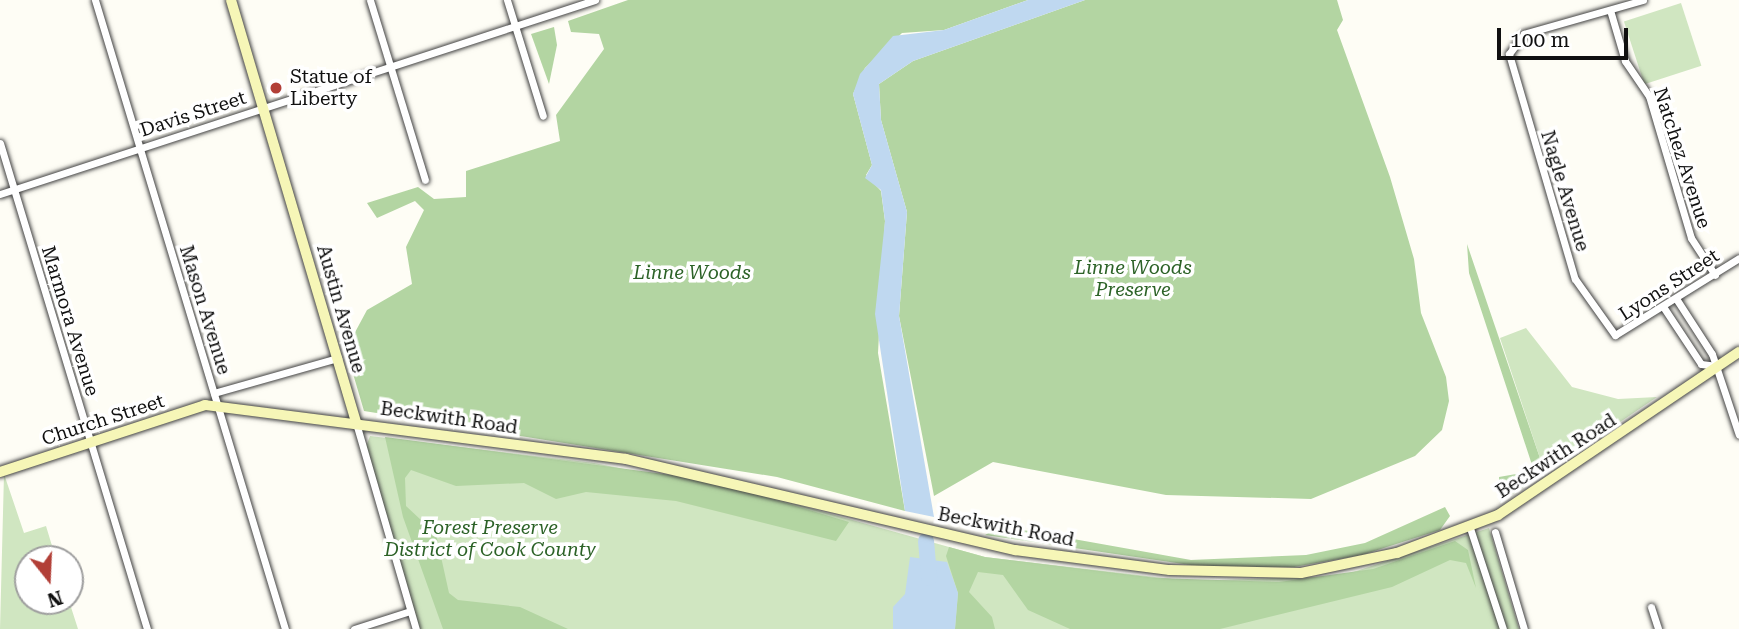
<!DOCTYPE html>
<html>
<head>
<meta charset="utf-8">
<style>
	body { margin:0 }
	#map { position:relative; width:1739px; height:629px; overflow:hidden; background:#fefdf5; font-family:"Roboto Serif",serif }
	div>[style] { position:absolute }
	.green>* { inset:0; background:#d0e6c1; transform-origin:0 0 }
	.forest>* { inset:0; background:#b3d5a2 }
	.water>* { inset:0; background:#bfd8f0 }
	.river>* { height:16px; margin:-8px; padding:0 8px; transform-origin:8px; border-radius:8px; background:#bfd8f0 }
	.roads { filter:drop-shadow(0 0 2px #434343) drop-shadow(0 0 2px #434343) }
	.street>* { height:7px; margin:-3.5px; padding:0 3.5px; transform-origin:3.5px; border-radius:3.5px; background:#fff }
	.secondary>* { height:10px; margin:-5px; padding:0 5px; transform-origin:5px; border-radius:5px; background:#f6f6b7 }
	.dots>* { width:19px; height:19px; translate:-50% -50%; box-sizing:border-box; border:4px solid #fff; border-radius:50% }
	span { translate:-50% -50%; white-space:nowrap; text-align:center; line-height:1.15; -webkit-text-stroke:7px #fff; paint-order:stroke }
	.poi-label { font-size:19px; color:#101010 }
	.left { translate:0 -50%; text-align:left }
	.street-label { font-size:19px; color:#101010 }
	.park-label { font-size:19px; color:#2c6227; font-style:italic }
	.north { position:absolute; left:14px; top:545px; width:70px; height:70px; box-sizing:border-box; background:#fff; border:2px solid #9f9f9f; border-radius:50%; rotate:162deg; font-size:19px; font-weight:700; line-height:28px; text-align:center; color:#101010 }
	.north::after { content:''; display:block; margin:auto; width:24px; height:32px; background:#b23f37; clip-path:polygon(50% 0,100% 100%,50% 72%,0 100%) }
	.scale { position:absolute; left:1497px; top:28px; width:131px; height:32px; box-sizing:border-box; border:4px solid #101010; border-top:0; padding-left:9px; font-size:21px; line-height:24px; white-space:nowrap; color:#101010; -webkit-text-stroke:5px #fff; paint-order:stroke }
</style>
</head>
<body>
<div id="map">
	<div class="green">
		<i style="left:1681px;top:3px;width:66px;height:60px;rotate:72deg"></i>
		<i style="clip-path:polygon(1526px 328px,1572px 387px,1618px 399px,1657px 397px,1545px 473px,1500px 338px)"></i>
		<i style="clip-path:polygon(370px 436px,594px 463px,777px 499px,985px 557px,1189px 581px,1341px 576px,1489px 528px,1519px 629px,420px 629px,366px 447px)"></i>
		<i style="clip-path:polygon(4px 474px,24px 533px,46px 526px,56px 559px,28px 559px,28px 601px,69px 601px,78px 629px,0 629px)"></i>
	</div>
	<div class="forest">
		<i style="clip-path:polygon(628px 0,1028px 0,944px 30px,902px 33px,865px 68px,853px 94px,872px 165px,866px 175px,881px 191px,885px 221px,878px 353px,905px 511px,777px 477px,364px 411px,341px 333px,353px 336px,367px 310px,412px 284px,406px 247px,424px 210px,415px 201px,377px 218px,367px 203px,418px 187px,434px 199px,466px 197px,466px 171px,560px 141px,556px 115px,604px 49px,599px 34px,571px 32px,568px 21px)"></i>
		<i style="clip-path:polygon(1085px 0,1337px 0,1343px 20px,1337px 30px,1390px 177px,1414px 259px,1421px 313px,1446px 377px,1449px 401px,1442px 430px,1415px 456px,1311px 499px,1166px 495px,993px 462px,934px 496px,899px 316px,907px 212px,881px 120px,879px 84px,913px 61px)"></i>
		<i style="clip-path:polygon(554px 27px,557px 45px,549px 84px,531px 34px)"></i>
		<i style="clip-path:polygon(1467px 244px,1545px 473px,1500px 502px,1499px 477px,1534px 471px,1469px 273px)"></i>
		<i style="clip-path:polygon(385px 437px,709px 480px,849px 522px,836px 541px,676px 501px,586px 492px,556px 499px,524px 483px,456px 486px,411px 470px,405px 478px,406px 506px,436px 534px,449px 593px,458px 600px,520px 607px,568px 629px,443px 629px,403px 517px)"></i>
		<i style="clip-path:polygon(1445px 507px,1450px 516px,1440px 530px,1362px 555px,1294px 567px,1204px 567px,985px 535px,1001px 526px,1191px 560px,1306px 555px,1365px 543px)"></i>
		<i style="clip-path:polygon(1455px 541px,1468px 550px,1476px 588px,1466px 563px,1450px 560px,1392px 587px,1220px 629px,1070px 629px,1028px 610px,1003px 575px,978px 572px,969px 592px,992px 617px,995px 629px,955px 629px,958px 593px,946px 556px,949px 547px,985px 557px,1156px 578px,1279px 582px,1373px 569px)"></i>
	</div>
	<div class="water">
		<i style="clip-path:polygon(1028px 0,1085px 0,913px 61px,879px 84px,881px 120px,907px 212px,899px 316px,934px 517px,905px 511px,875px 314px,885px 221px,881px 190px,865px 178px,872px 165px,853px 94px,860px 74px,893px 36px,944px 30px)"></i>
		<i style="clip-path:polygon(910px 557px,947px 562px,958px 593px,955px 629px,893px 629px,893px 607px,905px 594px)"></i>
	</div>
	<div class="river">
		<i style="left:926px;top:541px;width:37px;rotate:85deg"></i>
	</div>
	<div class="roads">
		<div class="street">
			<i style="left:95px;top:0;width:657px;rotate:73.19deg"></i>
			<i style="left:370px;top:0;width:188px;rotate:73deg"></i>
			<i style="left:507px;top:0;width:121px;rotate:72.8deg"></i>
			<i style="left:1643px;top:0;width:124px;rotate:164.1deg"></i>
			<i style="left:1524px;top:34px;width:25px;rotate:127deg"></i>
			<i style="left:1509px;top:54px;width:234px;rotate:73.7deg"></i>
			<i style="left:1575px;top:279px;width:69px;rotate:54.5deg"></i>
			<i style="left:1615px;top:335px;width:146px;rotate:-31.8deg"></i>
			<i style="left:1610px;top:10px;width:53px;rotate:73.6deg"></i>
			<i style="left:1625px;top:61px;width:42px;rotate:55.6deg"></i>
			<i style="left:1649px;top:96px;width:148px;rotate:73.5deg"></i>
			<i style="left:1691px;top:238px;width:44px;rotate:57deg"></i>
			<i style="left:0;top:143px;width:508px;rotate:73.17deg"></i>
			<i style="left:0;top:194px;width:626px;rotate:-18.06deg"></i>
			<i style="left:1677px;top:300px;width:64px;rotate:57.1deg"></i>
			<i style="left:1712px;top:354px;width:85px;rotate:71.6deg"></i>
			<i style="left:1664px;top:308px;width:67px;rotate:56.5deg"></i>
			<i style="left:1701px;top:364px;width:16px;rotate:7deg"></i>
			<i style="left:214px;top:393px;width:129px;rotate:-15.8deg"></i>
			<i style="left:356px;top:423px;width:215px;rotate:73.8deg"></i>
			<i style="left:1470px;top:528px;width:106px;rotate:71.9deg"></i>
			<i style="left:1495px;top:532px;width:101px;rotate:73.4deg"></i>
			<i style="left:1651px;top:607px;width:23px;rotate:72deg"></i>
			<i style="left:354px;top:629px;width:59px;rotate:-17.8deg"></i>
		</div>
		<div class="secondary">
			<i style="left:231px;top:0;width:440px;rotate:73.5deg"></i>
			<i style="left:0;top:472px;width:216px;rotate:-18.1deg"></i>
			<i style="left:205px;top:405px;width:424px;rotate:7.3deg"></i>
			<i style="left:626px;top:459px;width:400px;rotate:13.2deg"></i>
			<i style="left:1015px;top:550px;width:156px;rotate:7.4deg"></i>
			<i style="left:1170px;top:570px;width:131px;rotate:1.3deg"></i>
			<i style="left:1301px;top:573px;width:98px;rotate:-11.8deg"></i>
			<i style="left:1397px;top:553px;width:108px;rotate:-20.6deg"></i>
			<i style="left:1498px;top:515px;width:291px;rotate:-34.1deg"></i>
		</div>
	</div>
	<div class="dots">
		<i style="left:276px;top:88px;background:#b23f37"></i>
	</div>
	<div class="poi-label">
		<span class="left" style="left:290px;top:88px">Statue of<br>Liberty</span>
	</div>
	<div class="street-label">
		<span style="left:193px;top:114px;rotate:-18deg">Davis Street</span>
		<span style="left:1682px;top:158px;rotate:72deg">Natchez Avenue</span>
		<span style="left:1565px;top:191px;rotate:73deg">Nagle Avenue</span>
		<span style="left:1669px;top:285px;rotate:-33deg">Lyons Street</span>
		<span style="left:341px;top:309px;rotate:74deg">Austin Avenue</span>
		<span style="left:205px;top:310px;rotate:73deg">Mason Avenue</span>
		<span style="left:70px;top:321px;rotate:73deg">Marmora Avenue</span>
		<span style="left:449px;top:418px;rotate:8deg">Beckwith Road</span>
		<span style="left:103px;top:420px;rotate:-18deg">Church Street</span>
		<span style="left:1556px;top:456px;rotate:-33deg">Beckwith Road</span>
		<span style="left:1006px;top:527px;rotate:11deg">Beckwith Road</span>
	</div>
	<div class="park-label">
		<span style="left:1133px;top:279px">Linne Woods<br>Preserve</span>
		<span style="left:692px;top:273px">Linne Woods</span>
		<span style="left:490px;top:539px">Forest Preserve<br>District of Cook County</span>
	</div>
	<div class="north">N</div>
	<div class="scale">100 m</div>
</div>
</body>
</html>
